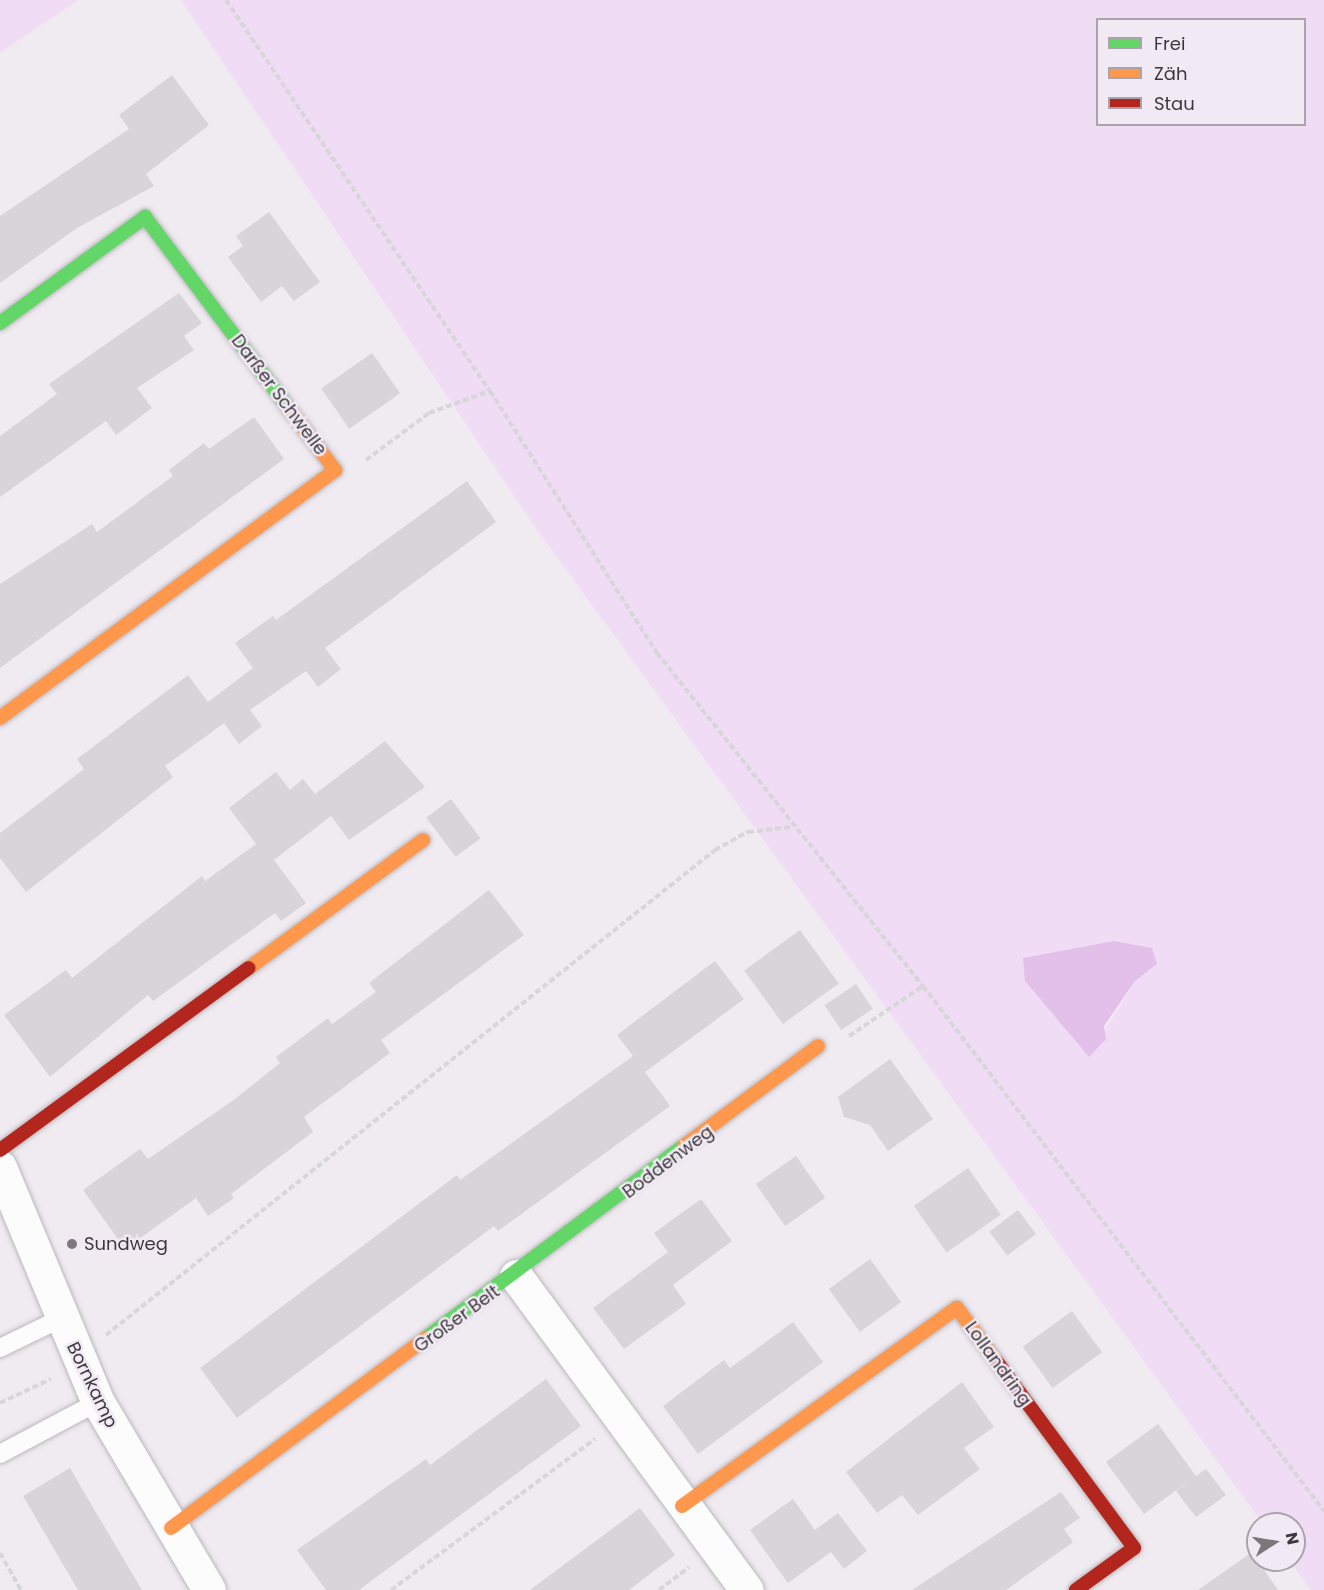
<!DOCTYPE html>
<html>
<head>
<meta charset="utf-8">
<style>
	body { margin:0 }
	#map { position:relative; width:1324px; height:1590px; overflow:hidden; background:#f0ebf1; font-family:Poppins,sans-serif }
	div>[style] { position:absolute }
	.green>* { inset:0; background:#f1dcf5 }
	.water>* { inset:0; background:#e3c0ea }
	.building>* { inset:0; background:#d8d4d9; transform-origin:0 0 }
	.path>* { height:4px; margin-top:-2px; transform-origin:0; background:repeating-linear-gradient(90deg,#d7d6d8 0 6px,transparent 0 9px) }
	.roads { filter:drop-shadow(0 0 2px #bbb8bc) drop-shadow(0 0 2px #bbb8bc) }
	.lane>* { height:18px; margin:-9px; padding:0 9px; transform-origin:9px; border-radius:9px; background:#fdfcfd }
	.street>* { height:33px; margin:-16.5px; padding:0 16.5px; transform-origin:16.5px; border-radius:16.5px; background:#fdfcfd }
	.fast>* { height:14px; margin:-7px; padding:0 7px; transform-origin:7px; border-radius:7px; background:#63d668 }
	.slow>* { height:14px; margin:-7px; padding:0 7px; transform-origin:7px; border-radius:7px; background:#ff974d }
	.jam>* { height:14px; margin:-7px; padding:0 7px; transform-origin:7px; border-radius:7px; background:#b3261e }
	.dots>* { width:16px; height:16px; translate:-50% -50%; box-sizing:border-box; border:3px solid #f1e9f3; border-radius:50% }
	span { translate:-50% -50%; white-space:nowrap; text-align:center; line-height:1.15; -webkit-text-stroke:5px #f1e9f3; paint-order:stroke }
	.street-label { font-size:18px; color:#3c393d }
	.poi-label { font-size:18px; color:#3c393d }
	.left { translate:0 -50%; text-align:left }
	.legend { position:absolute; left:1096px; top:18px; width:210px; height:108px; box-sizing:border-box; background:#f1e9f3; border:2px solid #a9a3aa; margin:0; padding:8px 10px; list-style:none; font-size:18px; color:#3c393d }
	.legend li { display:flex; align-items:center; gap:12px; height:30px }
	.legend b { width:30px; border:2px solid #a9a3aa }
	.north { position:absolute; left:1246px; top:1512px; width:60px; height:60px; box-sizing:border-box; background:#f1e9f3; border:2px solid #a9a3aa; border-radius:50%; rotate:78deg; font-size:16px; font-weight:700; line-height:24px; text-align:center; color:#3c393d }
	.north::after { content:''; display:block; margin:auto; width:21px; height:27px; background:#7b777c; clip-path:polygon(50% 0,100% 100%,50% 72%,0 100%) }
</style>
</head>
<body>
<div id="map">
	<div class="green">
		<i style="clip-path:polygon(0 0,79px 0,0 53px)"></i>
		<i style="clip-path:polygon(evenodd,181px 0,1324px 0,1324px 1590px,1311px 1590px,1289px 1560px,1294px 1560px,1294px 1524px,1263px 1524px,535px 527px,181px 0,1098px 20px,1304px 20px,1304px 124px,1098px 124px,1098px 20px,181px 0,1157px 964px,1135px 981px,1089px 1057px,1049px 1009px,1157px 964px)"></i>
	</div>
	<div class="water">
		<i style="clip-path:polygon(1114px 941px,1152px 948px,1157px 964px,1135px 981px,1104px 1026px,1106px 1039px,1089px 1057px,1025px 981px,1023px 958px)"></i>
	</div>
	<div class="building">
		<i style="clip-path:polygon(172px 75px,209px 125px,146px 174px,154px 186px,77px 228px,0 283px,0 216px,129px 129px,119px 115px)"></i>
		<i style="clip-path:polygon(269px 212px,320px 282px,294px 301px,282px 286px,261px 302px,228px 257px,243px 246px,236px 236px)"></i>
		<i style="clip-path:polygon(179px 293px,202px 323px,184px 336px,194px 350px,137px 388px,152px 408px,116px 435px,106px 421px,0 497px,0 436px,57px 394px,49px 384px)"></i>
		<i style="left:372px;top:353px;width:49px;height:62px;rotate:55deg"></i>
		<i style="clip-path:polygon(254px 417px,284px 459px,0 668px,0 584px,92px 524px,97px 532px,173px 476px,169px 470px,204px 443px,209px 449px)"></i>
		<i style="clip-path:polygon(467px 481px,496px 522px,325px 648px,341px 669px,318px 687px,306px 671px,250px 710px,262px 726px,239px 744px,224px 723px,165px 766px,173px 777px,26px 892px,0 858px,0 833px,84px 769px,77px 759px,188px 675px,208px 702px,253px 668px,235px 643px,273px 616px,276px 620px)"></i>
		<i style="clip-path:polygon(385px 741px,425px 787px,349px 840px,331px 816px,274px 860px,306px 903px,281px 921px,275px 913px,153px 1001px,148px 995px,50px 1077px,4px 1015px,66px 970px,72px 978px,202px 876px,205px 881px,256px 844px,229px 808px,276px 772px,290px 790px,303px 779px,315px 794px)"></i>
		<i style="left:451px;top:799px;width:49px;height:31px;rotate:53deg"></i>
		<i style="clip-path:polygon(489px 890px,524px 935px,381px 1040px,390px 1053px,304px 1117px,313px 1132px,231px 1194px,234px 1198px,208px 1216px,196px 1198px,125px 1249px,83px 1190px,140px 1149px,148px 1159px,235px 1099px,280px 1063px,276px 1057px,328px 1018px,332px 1024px,376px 992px,369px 983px)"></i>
		<i style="left:800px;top:930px;width:66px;height:69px;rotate:54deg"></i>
		<i style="clip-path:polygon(715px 961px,744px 999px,645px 1072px,670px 1106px,498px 1231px,494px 1226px,237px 1418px,200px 1368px,457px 1175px,460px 1180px,633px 1056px,617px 1035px)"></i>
		<i style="left:856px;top:984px;width:30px;height:38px;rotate:56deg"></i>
		<i style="clip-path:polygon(890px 1059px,933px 1119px,888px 1151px,870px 1125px,844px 1117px,838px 1097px)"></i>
		<i style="left:796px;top:1156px;width:51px;height:49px;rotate:55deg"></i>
		<i style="left:968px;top:1168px;width:57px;height:66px;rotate:55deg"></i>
		<i style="clip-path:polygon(701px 1199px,732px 1241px,673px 1285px,686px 1304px,624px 1349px,593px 1308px,668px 1252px,654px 1233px)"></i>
		<i style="left:1018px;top:1210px;width:30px;height:36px;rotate:53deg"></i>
		<i style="left:870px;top:1259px;width:53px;height:51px;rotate:54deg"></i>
		<i style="left:1072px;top:1311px;width:51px;height:61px;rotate:54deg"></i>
		<i style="clip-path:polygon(793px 1322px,823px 1362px,698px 1454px,663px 1406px,724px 1360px,730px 1368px)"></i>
		<i style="clip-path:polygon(546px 1379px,581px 1426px,359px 1590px,326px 1590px,297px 1550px,426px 1459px,430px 1465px)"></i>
		<i style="clip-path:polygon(962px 1382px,994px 1427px,964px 1448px,980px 1469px,918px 1515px,902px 1495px,877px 1513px,846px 1472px)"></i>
		<i style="clip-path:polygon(1158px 1424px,1196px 1476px,1206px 1469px,1226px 1495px,1196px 1517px,1176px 1491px,1194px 1477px,1144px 1514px,1106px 1462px)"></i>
		<i style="clip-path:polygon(70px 1468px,88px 1499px,142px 1590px,78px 1590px,23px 1496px)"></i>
		<i style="clip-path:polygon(1061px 1492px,1080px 1518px,1064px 1529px,1073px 1542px,1006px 1590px,912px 1590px)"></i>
		<i style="clip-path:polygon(793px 1499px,815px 1530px,838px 1513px,867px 1551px,844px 1569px,831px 1552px,788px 1583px,750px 1530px)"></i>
		<i style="clip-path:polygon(640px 1508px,675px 1555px,629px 1590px,530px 1590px)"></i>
		<i style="clip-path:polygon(1252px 1552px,1278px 1590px,1198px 1590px)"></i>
	</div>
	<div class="path">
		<i style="left:226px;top:0;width:472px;rotate:56deg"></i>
		<i style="left:366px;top:460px;width:79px;rotate:-36.7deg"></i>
		<i style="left:429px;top:413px;width:65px;rotate:-19.8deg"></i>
		<i style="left:490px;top:391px;width:311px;rotate:57.5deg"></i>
		<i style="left:657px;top:653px;width:426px;rotate:51.4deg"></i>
		<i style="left:923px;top:986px;width:661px;rotate:52.63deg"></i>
		<i style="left:849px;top:1036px;width:89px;rotate:-34deg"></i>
		<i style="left:106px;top:1335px;width:779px;rotate:-38.53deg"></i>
		<i style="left:715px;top:850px;width:38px;rotate:-29deg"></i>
		<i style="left:748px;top:832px;width:43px;rotate:-6.6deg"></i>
		<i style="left:0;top:1403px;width:56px;rotate:-25.2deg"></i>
		<i style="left:0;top:1553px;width:43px;rotate:60.4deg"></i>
		<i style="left:391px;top:1590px;width:254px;rotate:-36.5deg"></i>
		<i style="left:659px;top:1590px;width:38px;rotate:-37deg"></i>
	</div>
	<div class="roads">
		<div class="lane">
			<i style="left:0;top:1348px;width:69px;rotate:-25.8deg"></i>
			<i style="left:0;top:1454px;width:111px;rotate:-28deg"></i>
		</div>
		<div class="street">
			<i style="left:0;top:1167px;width:255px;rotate:67.4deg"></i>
			<i style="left:98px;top:1402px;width:218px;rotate:59.4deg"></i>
			<i style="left:516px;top:1276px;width:390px;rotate:53.7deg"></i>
		</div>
		<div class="fast">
			<i style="left:0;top:323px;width:180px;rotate:-36.2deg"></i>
			<i style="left:145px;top:217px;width:240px;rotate:53.1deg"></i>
			<i style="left:426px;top:1338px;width:322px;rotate:-36.7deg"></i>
		</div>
		<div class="slow">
			<i style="left:0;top:718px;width:417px;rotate:-36.5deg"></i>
			<i style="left:335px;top:470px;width:76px;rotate:-127deg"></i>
			<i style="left:249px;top:968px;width:216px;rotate:-36.3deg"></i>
			<i style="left:684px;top:1146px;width:167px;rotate:-36.7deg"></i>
			<i style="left:682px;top:1506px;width:339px;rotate:-35.8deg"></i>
			<i style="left:957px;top:1308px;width:67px;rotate:53.5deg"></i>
			<i style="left:171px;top:1528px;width:318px;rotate:-36.7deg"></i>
		</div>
		<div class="jam">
			<i style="left:0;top:1150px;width:308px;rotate:-36.2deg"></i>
			<i style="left:997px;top:1362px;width:231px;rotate:53.6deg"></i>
			<i style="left:1134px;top:1548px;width:72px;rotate:144.1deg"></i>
		</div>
	</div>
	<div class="dots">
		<i style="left:72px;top:1244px;background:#7b777c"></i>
	</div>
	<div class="street-label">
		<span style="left:279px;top:395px;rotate:53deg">Darßer Schwelle</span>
		<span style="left:668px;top:1162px;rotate:-37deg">Boddenweg</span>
		<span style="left:457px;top:1319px;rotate:-36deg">Großer Belt</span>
		<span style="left:998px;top:1364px;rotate:54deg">Lollandring</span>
		<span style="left:92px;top:1385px;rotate:64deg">Bornkamp</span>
	</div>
	<div class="poi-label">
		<span class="left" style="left:84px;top:1244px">Sundweg</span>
	</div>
	<ul class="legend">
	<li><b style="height:8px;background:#63d668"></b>Frei</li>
	<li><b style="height:8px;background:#ff974d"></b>Zäh</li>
	<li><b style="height:8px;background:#b3261e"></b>Stau</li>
	</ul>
	<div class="north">N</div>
</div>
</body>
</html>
